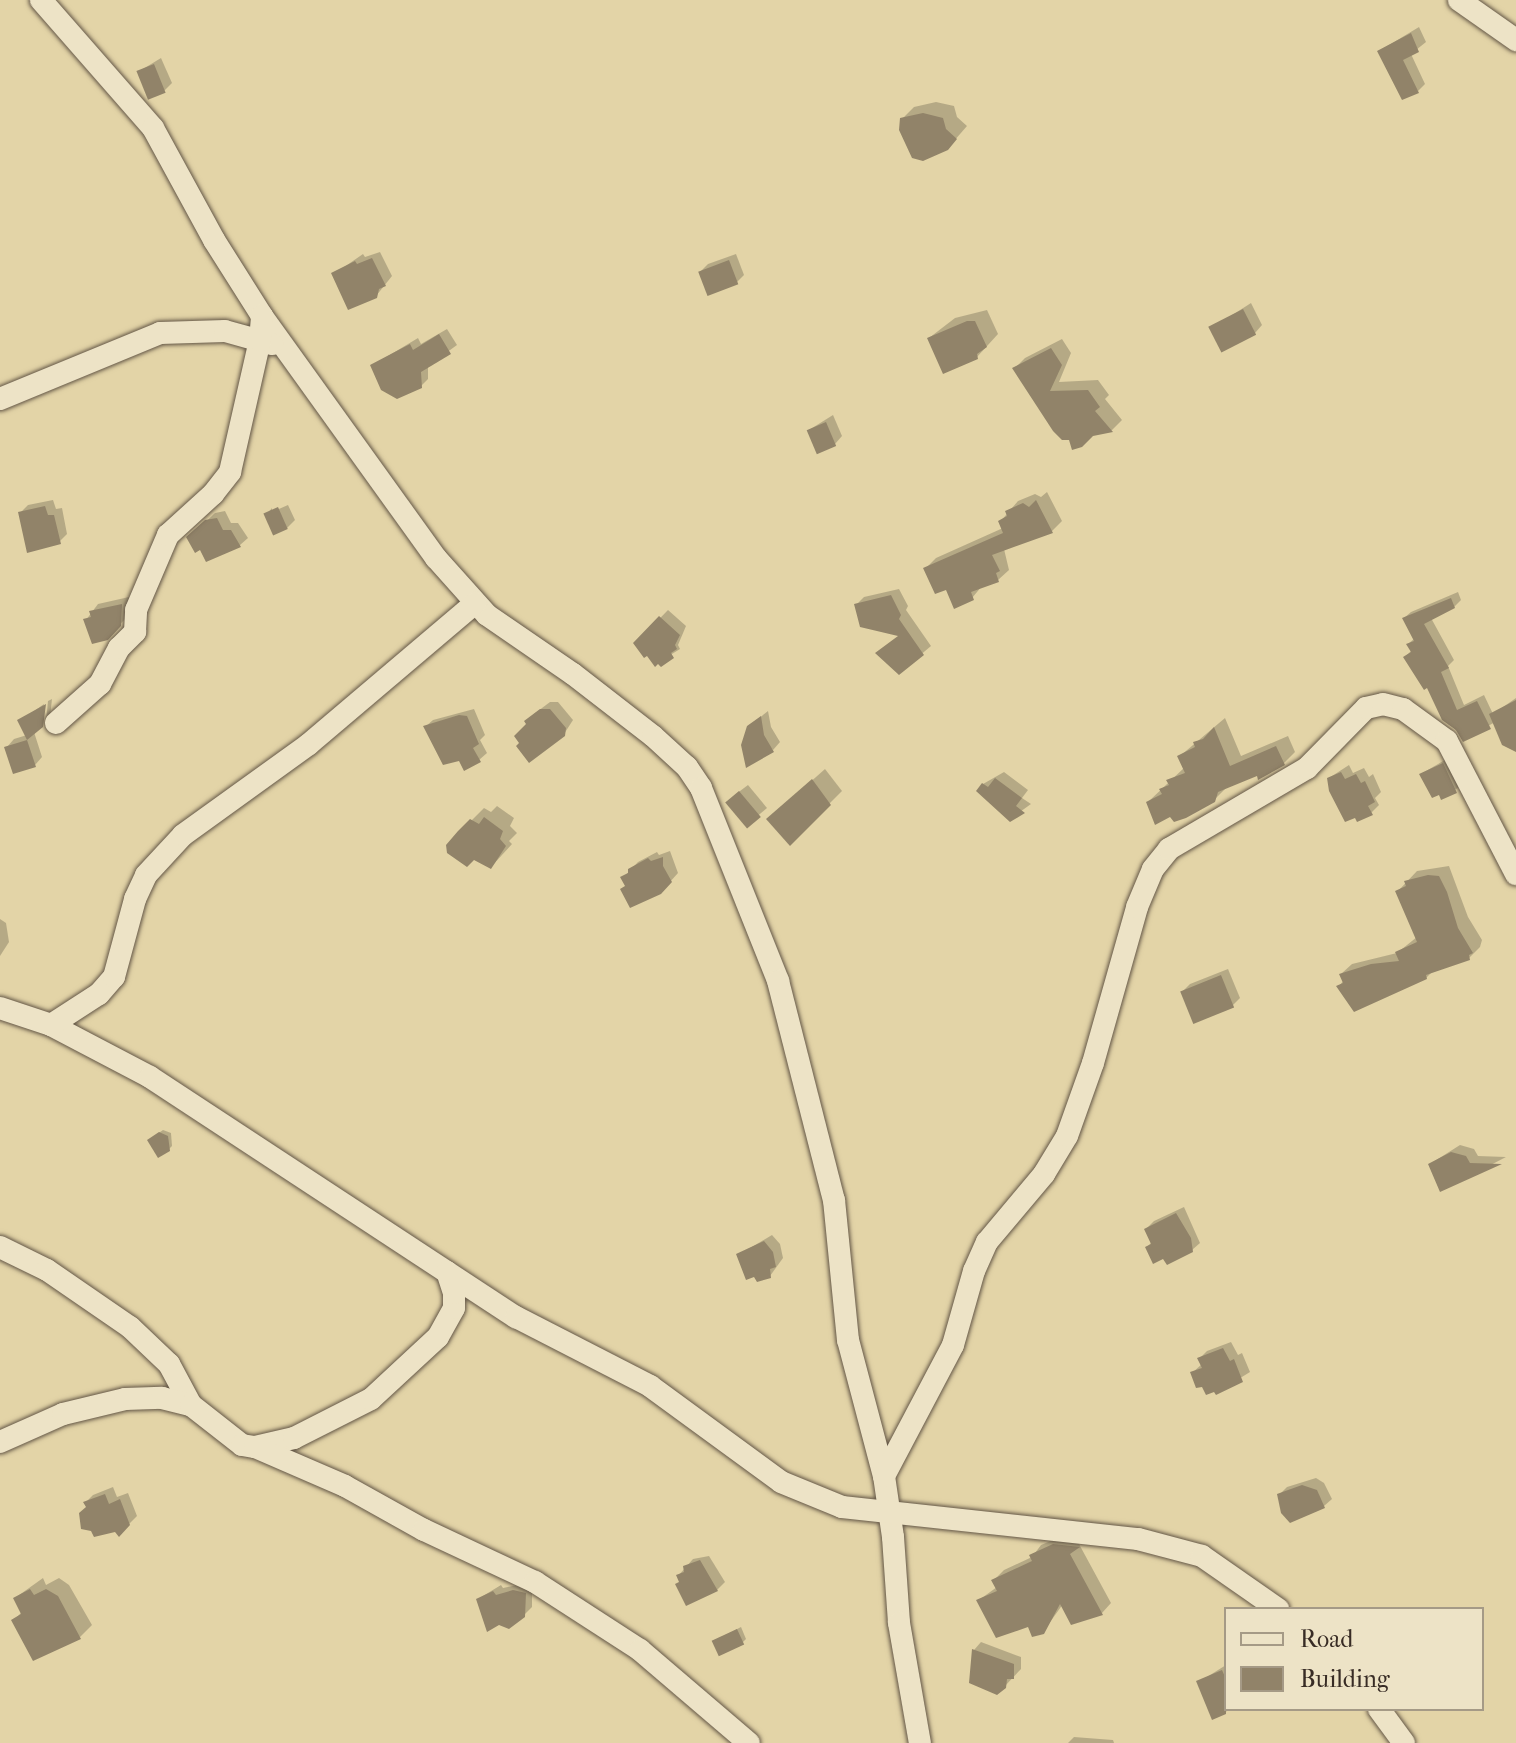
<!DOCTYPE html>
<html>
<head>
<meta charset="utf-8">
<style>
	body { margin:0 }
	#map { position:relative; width:1516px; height:1743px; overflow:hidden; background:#e3d4a7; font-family:"IM FELL French Canon",serif }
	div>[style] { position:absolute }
	.shadow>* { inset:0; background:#0003 }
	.building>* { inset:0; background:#918369; transform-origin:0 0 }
	.roads { filter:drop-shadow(0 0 2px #635646) drop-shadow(0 0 2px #635646) }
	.street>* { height:22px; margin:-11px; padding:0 11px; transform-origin:11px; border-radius:11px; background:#ede3c6 }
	span { translate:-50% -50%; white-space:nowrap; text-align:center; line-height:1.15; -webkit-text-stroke:8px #ede3c6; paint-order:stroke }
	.legend { position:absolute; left:1224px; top:1607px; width:260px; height:104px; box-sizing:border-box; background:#ede3c6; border:2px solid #a59a86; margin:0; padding:10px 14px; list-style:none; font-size:24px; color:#382c25 }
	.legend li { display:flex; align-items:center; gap:16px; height:40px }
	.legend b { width:40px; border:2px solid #a59a86 }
</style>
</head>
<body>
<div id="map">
	<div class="shadow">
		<i style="clip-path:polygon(1419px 27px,1426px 42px,1411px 54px,1425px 84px,1418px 91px,1379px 51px)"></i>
		<i style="clip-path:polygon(161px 58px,172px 83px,164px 91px,138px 72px)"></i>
		<i style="clip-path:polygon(936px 102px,954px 106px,957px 117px,967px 126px,947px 149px,902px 119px,914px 107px)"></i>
		<i style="clip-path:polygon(380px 252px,392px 276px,376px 296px,334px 274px,363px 254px,365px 257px)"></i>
		<i style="clip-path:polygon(736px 254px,744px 275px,737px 282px,700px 272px,708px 264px)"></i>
		<i style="clip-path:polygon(1251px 303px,1262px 325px,1255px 333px,1212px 328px)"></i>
		<i style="clip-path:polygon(987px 310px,998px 334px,977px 357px,929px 338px,955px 318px)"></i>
		<i style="clip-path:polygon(447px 329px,457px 345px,428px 366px,428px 379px,421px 386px,373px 365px,418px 338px,421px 344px)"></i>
		<i style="clip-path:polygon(1062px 339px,1071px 353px,1059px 382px,1098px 380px,1109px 395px,1105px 399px,1122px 420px,1112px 430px,1070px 439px,1015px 368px,1025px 358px)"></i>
		<i style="clip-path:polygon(833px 415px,842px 436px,835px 444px,809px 430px)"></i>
		<i style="clip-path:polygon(1047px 492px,1062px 521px,1052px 531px,1004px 549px,1009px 570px,998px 580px,982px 586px,972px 598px,947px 588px,926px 568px,936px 558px,1003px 528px,1000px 522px,1018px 501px,1035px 494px,1041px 497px)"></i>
		<i style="clip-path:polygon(53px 500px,56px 509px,62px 508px,67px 534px,59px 542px,20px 513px,28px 505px)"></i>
		<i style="clip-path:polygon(288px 505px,295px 520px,287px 528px,266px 515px,272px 508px,272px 512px)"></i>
		<i style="clip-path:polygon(225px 511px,231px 523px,238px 523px,248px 538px,240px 545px,207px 559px,201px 547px,189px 538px,215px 513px)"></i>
		<i style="clip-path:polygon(899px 589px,908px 606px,906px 610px,931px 646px,899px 673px,901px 634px,856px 605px,864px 597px)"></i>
		<i style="clip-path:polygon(1458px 592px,1461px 600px,1454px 607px,1431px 618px,1454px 660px,1448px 666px,1464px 705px,1484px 695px,1493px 714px,1516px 698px,1516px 747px,1495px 722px,1464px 740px,1438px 709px,1428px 685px,1405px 657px,1412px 650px,1408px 644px,1415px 638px,1404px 618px,1411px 612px)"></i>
		<i style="clip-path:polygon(129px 597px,128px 616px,107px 638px,86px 620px,98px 604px)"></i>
		<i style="clip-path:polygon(668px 610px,686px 626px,678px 645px,680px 649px,659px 662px,636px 643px)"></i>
		<i style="clip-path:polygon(52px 699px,50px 717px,46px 722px,48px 701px)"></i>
		<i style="clip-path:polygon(550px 702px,558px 702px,573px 720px,564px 734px,534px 714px)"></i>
		<i style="clip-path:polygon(44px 704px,41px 726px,34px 732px,42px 757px,35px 765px,7px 747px,14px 739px,27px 735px,20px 721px)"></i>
		<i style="clip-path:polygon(474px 709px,485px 735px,480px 740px,487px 753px,479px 760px,460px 759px,425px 727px,433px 720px)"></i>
		<i style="clip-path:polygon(768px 711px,771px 727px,780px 742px,773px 750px,748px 727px)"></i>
		<i style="clip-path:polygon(1225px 718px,1241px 756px,1288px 736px,1295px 752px,1284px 763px,1226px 788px,1214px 800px,1148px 802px,1185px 767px,1180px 756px)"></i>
		<i style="clip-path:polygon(1450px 757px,1464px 784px,1442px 798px,1421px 774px)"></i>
		<i style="clip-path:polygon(1349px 765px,1353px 773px,1364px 768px,1369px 777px,1373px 774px,1381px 792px,1375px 798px,1379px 805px,1371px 813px,1329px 778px)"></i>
		<i style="clip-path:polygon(825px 769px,842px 791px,790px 843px,781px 808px)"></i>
		<i style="clip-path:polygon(1004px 772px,1028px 790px,1022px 798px,1031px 804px,1010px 819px,983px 784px)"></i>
		<i style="clip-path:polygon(748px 785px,767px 808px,747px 825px,736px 794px)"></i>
		<i style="clip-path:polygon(497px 806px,514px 818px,510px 826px,517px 833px,509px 841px,512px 844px,491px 867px,472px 820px,484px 808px,491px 812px)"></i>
		<i style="clip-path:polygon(670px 851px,678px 873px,660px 893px,627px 885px,623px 878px,638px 862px,657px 852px,659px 855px)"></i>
		<i style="clip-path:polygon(1449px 866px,1468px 917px,1482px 940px,1480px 947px,1469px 958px,1433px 971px,1426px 978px,1339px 986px,1344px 980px,1341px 974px,1352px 964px,1397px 953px,1417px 937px,1398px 891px,1417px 871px)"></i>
		<i style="clip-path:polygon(0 919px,6px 923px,9px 942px,0 956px)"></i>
		<i style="clip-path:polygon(1228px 969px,1240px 998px,1233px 1005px,1182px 992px,1190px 984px)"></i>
		<i style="clip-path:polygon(163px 1130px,171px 1133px,172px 1146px,168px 1150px,153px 1137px)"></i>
		<i style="clip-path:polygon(1460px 1145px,1474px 1149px,1478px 1156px,1506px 1157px,1456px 1183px,1430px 1164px)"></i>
		<i style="clip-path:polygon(1184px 1207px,1200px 1243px,1192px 1250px,1147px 1247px,1152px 1242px,1146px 1229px,1154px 1221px)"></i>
		<i style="clip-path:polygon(772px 1235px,780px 1244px,783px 1258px,770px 1276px,738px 1255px)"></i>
		<i style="clip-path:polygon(1231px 1342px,1238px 1355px,1242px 1353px,1250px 1372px,1216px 1393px,1192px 1373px,1202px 1364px,1199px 1359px,1207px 1351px)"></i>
		<i style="clip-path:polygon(1316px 1478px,1324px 1483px,1332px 1499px,1324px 1506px,1279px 1495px,1287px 1487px)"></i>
		<i style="clip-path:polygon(113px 1487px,117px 1497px,128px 1493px,137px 1516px,119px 1534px,86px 1502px,93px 1495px)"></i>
		<i style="clip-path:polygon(1065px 1535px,1086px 1537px,1079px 1544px,1111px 1603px,1102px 1613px,1063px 1604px,1043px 1632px,979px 1600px,997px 1587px,994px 1580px,1004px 1570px,1032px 1557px,1041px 1545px)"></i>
		<i style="clip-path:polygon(709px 1556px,725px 1582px,717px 1590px,681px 1581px,678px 1576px,693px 1559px)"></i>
		<i style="clip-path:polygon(43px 1578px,46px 1585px,59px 1578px,69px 1585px,92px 1625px,80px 1637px,14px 1620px,22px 1612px,15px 1598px)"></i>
		<i style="clip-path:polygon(522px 1584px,532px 1586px,532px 1607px,524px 1615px,478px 1599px,501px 1585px,503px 1588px)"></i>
		<i style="clip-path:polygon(741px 1627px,746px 1639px,743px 1642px,714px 1641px)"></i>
		<i style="clip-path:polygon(981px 1642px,1021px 1657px,1021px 1669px,1004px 1687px,974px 1650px)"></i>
		<i style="clip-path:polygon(1226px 1665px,1226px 1709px,1232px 1709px,1213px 1717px,1199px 1682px)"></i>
		<i style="clip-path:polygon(1074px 1737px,1113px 1740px,1114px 1743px,1068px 1743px)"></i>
	</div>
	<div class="building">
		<i style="clip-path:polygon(1411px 33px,1419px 52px,1403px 60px,1419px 93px,1402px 100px,1377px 51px)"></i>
		<i style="left:154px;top:64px;width:31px;height:19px;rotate:68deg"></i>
		<i style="clip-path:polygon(923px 113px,943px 118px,946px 129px,957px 139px,948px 150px,923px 161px,912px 158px,899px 130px,900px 118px)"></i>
		<i style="clip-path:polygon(372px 258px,386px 286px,379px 289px,377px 298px,348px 310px,331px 273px,355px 261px,357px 264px)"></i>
		<i style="left:729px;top:260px;width:26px;height:33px;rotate:69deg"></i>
		<i style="left:1243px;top:309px;width:29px;height:39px;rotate:63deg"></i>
		<i style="clip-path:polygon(967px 321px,975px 321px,987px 347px,977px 354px,978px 359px,943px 374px,927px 338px)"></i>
		<i style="clip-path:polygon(439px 334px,451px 354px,421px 372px,422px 388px,397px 399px,381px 390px,370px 365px,410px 344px,413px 350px)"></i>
		<i style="clip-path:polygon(1051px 348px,1062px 365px,1050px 391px,1088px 390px,1100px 407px,1095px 411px,1113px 432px,1093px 436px,1082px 447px,1072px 450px,1069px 440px,1062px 440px,1053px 431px,1012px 368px)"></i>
		<i style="left:826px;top:422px;width:26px;height:21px;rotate:67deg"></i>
		<i style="clip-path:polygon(1036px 500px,1053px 533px,992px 555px,1000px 571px,996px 573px,999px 582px,971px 592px,974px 600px,954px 609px,946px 590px,935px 594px,923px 568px,1003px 533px,998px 521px,1007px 516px,1005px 511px,1023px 503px,1029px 507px)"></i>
		<i style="clip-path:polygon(45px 506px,48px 515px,54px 515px,61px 544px,27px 553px,18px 512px)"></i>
		<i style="left:278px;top:507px;width:24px;height:16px;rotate:66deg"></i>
		<i style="clip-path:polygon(217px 518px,223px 530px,231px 530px,241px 547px,206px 562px,200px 550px,195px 553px,186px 537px,205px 520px)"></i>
		<i style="clip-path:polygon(891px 595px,901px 615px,899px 619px,924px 655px,899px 675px,875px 653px,898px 636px,860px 627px,854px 604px)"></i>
		<i style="clip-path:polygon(1451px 598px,1455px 608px,1424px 624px,1449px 668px,1441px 672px,1457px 710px,1477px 701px,1491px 729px,1463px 742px,1456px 730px,1442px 720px,1427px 688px,1424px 690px,1403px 657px,1411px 652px,1406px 644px,1414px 641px,1402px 618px)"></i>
		<i style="clip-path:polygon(122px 604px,121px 626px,108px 640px,92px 644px,83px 619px,91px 617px,89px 611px)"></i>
		<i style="clip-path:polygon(659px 616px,680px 635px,675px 645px,677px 649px,671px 653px,674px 658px,661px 667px,658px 664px,655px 667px,647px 656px,644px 658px,633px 643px)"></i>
		<i style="clip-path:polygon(1516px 700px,1516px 752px,1502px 745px,1489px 714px)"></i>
		<i style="clip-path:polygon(46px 704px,43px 727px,27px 740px,36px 767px,13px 774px,4px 747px,27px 740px,17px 720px)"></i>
		<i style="clip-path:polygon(540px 709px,550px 709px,566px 728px,565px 736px,529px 763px,516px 746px,519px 743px,514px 736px,526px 724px,524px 721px)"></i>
		<i style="clip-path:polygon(459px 715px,467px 716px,479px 744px,473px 748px,481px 762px,464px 771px,459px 761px,443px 765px,423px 726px)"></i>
		<i style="clip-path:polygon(761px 716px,764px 735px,774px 752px,746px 768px,741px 745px,747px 726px)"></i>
		<i style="clip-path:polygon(1214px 727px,1230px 766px,1276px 746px,1285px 765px,1258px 780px,1257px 776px,1218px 792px,1215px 802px,1186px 818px,1174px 822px,1170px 817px,1155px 825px,1146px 802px,1162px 794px,1159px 789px,1169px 785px,1166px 780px,1185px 773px,1177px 756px,1195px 747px,1193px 742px,1203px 739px)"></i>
		<i style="clip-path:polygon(1443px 763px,1457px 793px,1441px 800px,1439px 795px,1432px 798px,1419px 774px)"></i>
		<i style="clip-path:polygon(1341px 772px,1345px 779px,1356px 774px,1361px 783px,1365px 781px,1375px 802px,1368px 806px,1373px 815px,1357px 822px,1355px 818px,1345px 822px,1329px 791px,1327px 778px)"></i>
		<i style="clip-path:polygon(995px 778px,1022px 798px,1016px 806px,1025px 813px,1010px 822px,976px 791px,982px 783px,988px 787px)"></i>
		<i style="clip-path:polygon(812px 779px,831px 805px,790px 846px,766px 819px)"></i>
		<i style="left:739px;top:791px;width:34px;height:18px;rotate:50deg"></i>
		<i style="clip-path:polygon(484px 817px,503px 831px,500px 839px,506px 846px,491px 869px,474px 860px,467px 867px,447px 853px,446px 845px,458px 831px,470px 819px,479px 824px)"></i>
		<i style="clip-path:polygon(663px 857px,663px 866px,672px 882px,661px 894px,630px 908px,620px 889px,625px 886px,620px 877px,628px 873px,628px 869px,648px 858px,651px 861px)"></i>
		<i style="clip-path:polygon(1428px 875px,1439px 876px,1447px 892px,1458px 928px,1473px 953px,1469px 955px,1470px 960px,1426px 975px,1427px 979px,1354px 1012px,1336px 986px,1343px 983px,1339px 974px,1371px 964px,1399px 961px,1395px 952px,1417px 942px,1395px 891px,1406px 886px,1404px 881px)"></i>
		<i style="left:1221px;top:975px;width:35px;height:44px;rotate:68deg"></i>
		<i style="clip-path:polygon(159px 1132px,168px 1136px,170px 1151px,158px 1158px,147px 1140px)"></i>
		<i style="clip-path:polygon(1451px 1152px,1466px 1156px,1470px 1163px,1502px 1164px,1440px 1192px,1428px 1164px)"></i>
		<i style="clip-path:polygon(1176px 1213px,1191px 1238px,1193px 1252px,1167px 1265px,1163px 1259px,1153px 1264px,1145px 1247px,1151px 1244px,1144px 1229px)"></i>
		<i style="clip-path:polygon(764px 1241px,773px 1252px,776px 1267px,770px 1269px,771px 1278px,757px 1282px,754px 1277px,746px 1280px,736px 1254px)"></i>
		<i style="clip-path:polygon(1223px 1348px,1230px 1361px,1234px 1359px,1243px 1382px,1216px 1395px,1214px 1392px,1206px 1395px,1202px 1387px,1196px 1388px,1190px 1372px,1202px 1368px,1197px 1358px)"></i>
		<i style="clip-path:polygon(1302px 1485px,1317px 1490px,1325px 1508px,1290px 1523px,1281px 1513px,1277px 1494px)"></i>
		<i style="clip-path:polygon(105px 1494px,109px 1504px,120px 1499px,130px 1525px,119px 1537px,115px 1532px,94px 1537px,91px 1531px,81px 1529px,79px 1513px,86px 1507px,83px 1502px)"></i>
		<i style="clip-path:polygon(1053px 1544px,1080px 1547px,1070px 1554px,1103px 1615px,1071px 1625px,1060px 1604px,1044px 1634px,1032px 1637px,1028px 1627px,996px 1638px,976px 1600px,997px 1591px,991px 1580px,1032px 1561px,1029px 1555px)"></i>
		<i style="clip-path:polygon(700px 1560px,718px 1591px,686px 1606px,675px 1584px,679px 1582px,676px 1575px,684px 1572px,683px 1566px)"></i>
		<i style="clip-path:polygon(30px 1589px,34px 1595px,46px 1589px,58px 1596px,81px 1639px,33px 1661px,11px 1620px,21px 1614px,13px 1598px)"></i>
		<i style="clip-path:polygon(513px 1590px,526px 1593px,525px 1617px,509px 1629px,499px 1625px,487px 1632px,476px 1599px,493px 1591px,496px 1595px)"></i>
		<i style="left:737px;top:1629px;width:17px;height:28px;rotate:65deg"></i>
		<i style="clip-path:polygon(972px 1649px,1014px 1664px,1014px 1679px,1007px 1679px,1006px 1688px,997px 1695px,969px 1683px)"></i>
		<i style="clip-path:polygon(1222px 1670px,1226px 1679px,1226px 1714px,1212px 1720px,1196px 1681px)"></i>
	</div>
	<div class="roads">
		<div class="street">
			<i style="left:41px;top:0;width:170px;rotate:48.8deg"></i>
			<i style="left:153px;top:128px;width:128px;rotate:61.4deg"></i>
			<i style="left:214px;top:240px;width:90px;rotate:57.7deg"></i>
			<i style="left:262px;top:316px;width:298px;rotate:54.3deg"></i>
			<i style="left:436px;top:558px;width:76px;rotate:48.2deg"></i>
			<i style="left:487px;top:615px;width:104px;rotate:34.5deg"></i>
			<i style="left:573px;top:674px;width:101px;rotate:37.8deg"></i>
			<i style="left:653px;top:736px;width:46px;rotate:42.4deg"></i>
			<i style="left:687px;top:767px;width:25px;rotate:56deg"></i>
			<i style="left:701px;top:788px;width:208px;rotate:68.2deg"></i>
			<i style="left:778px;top:981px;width:226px;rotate:75.7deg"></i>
			<i style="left:834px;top:1200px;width:141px;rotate:84.3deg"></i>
			<i style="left:848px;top:1340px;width:141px;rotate:75.2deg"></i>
			<i style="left:884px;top:1476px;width:62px;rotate:81.6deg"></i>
			<i style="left:893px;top:1537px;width:86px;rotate:86deg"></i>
			<i style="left:899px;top:1623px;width:122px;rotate:80.1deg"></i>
			<i style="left:1459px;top:0;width:70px;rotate:35.1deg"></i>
			<i style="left:0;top:399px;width:173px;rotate:-22.4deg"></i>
			<i style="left:160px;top:333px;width:65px;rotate:-1.8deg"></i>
			<i style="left:225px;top:331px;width:49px;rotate:15.5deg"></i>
			<i style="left:56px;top:723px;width:59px;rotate:-41.6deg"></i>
			<i style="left:100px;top:684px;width:41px;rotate:-62.2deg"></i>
			<i style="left:119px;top:648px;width:23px;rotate:-45deg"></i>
			<i style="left:135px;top:632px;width:22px;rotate:-87deg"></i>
			<i style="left:136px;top:610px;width:82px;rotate:-66.9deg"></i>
			<i style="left:168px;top:535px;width:61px;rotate:-42.3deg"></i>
			<i style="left:213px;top:494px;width:28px;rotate:-52deg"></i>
			<i style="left:230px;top:472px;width:135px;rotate:-77.2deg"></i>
			<i style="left:260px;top:340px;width:24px;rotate:-85deg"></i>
			<i style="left:0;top:1008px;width:54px;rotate:18.4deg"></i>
			<i style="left:51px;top:1025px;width:112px;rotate:27.7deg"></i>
			<i style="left:150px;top:1077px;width:438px;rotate:33.3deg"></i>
			<i style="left:516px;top:1317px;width:151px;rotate:27.2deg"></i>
			<i style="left:650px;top:1386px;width:162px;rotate:36.2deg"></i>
			<i style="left:781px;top:1482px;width:66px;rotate:22.3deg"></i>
			<i style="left:842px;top:1507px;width:298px;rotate:6.2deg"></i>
			<i style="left:1138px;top:1539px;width:66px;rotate:14.9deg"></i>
			<i style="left:1202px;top:1556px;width:93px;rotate:34.9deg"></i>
			<i style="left:51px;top:1025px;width:57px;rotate:-32.9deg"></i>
			<i style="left:99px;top:994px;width:23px;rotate:-49deg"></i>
			<i style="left:114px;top:977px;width:81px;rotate:-74.9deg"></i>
			<i style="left:135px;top:899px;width:26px;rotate:-65deg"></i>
			<i style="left:146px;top:875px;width:54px;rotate:-47.2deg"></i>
			<i style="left:183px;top:835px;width:155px;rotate:-35.8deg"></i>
			<i style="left:309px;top:744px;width:218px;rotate:-40.3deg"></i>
			<i style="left:0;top:1247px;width:52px;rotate:26.1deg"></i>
			<i style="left:47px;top:1270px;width:101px;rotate:34.5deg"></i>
			<i style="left:130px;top:1327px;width:54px;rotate:43.5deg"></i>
			<i style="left:169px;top:1364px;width:47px;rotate:61.8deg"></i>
			<i style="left:0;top:1442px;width:69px;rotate:-24deg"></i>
			<i style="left:63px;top:1414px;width:64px;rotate:-13.6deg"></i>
			<i style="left:125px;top:1399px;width:37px;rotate:-2deg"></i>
			<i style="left:162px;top:1398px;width:30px;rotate:14deg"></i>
			<i style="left:191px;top:1405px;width:65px;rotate:38.1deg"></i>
			<i style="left:242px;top:1445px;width:13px;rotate:9deg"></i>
			<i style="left:255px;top:1447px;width:40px;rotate:-13deg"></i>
			<i style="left:294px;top:1438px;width:86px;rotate:-26.9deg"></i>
			<i style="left:371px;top:1399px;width:91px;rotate:-42.8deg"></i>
			<i style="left:438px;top:1337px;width:33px;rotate:-61deg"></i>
			<i style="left:454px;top:1308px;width:15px;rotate:-90deg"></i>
			<i style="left:454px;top:1293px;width:22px;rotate:-108deg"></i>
			<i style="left:255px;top:1447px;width:98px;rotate:23.4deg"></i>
			<i style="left:345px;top:1486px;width:90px;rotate:29.1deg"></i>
			<i style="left:424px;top:1530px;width:123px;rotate:25.1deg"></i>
			<i style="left:535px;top:1582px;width:125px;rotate:32.9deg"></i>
			<i style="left:640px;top:1650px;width:143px;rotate:40.5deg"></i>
			<i style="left:884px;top:1476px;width:148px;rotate:-62.2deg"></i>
			<i style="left:953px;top:1345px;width:77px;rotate:-74.2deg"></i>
			<i style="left:974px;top:1271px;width:32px;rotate:-66deg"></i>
			<i style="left:987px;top:1242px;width:89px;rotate:-50deg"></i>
			<i style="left:1044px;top:1174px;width:44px;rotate:-58.8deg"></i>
			<i style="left:1067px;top:1136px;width:77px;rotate:-70.4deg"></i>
			<i style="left:1093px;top:1063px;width:162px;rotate:-74.2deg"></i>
			<i style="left:1137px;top:907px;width:41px;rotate:-67.2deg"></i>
			<i style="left:1153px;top:869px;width:26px;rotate:-51deg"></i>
			<i style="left:1169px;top:849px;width:160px;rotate:-30.4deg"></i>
			<i style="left:1307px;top:768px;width:84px;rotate:-45.5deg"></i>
			<i style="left:1366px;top:708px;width:17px;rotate:-13deg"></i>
			<i style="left:1383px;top:704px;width:21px;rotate:14deg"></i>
			<i style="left:1403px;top:709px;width:54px;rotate:36deg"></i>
			<i style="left:1447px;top:741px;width:150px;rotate:62.6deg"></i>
			<i style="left:1379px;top:1709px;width:42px;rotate:53.7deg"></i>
		</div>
	</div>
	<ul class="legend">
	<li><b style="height:10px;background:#ede3c6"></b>Road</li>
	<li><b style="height:22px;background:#918369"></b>Building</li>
	</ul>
</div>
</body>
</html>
